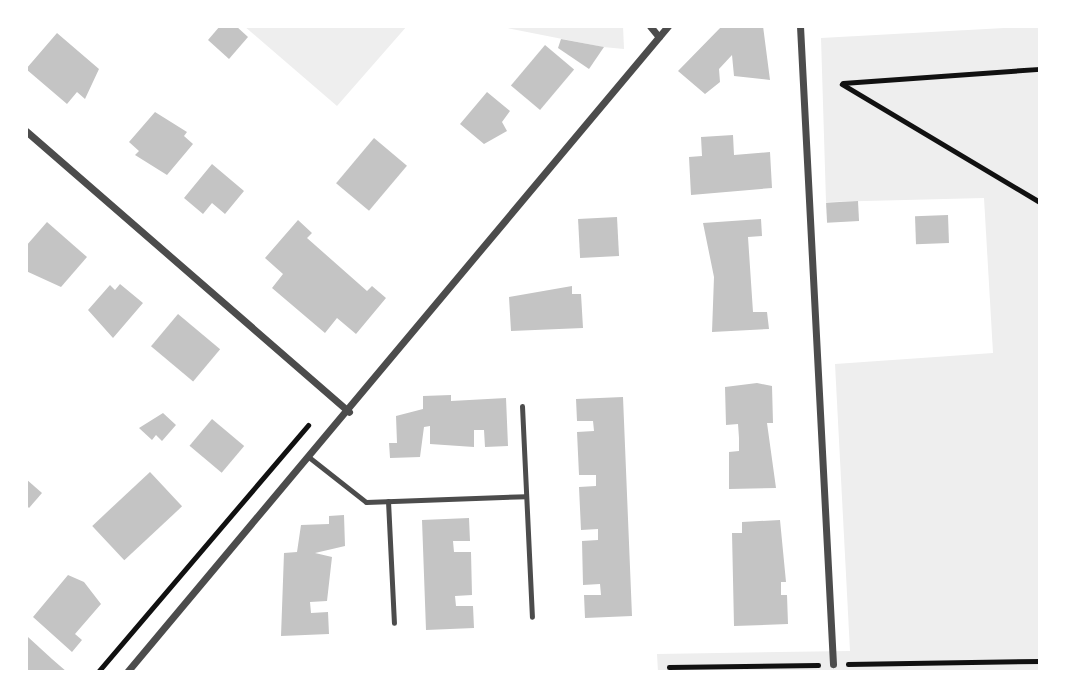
<!DOCTYPE html>
<html>
<head>
<meta charset="utf-8">
<style>
	body { margin:0 }
	#map { position:relative; width:1066px; height:698px; overflow:hidden; background:#fff; font-family:"Golos Text",sans-serif }
	div>[style] { position:absolute }
	.green>* { inset:0; background:#eee }
	.building>* { inset:0; background:#c4c4c4; transform-origin:0 0 }
	.path>* { height:4.5px; margin:-2.25px; padding:0 2.25px; transform-origin:2.25px; border-radius:2.25px; background:#111 }
	.service>* { height:5px; margin:-2.5px; padding:0 2.5px; transform-origin:2.5px; border-radius:2.5px; background:#4c4c4c }
	.minor>* { height:7px; margin:-3.5px; padding:0 3.5px; transform-origin:3.5px; border-radius:3.5px; background:#4c4c4c }
	span { translate:-50% -50%; white-space:nowrap; text-align:center; line-height:1.15; -webkit-text-stroke:7px #fff; paint-order:stroke }
	.frame { position:absolute; inset:0; border:28px solid #fff; pointer-events:none }
</style>
</head>
<body>
<div id="map">
	<div class="green">
		<i style="clip-path:polygon(244px 26px,407px 26px,337px 106px)"></i>
		<i style="clip-path:polygon(497px 26px,623px 26px,624px 49px,603px 47px)"></i>
		<i style="clip-path:polygon(1040px 26px,1040px 672px,658px 672px,657px 654px,850px 651px,835px 364px,993px 353px,984px 198px,826px 202px,821px 38px)"></i>
	</div>
	<div class="building">
		<i style="clip-path:polygon(220px 26px,236px 26px,248px 37px,229px 59px,208px 40px)"></i>
		<i style="clip-path:polygon(722px 26px,763px 26px,770px 80px,734px 76px,732px 55px,719px 69px,720px 82px,705px 94px,678px 71px)"></i>
		<i style="clip-path:polygon(57px 33px,99px 69px,85px 99px,77px 92px,67px 104px,26px 69px)"></i>
		<i style="clip-path:polygon(561px 39px,604px 47px,589px 69px,558px 48px)"></i>
		<i style="left:545px;top:45px;width:38px;height:53px;rotate:40deg"></i>
		<i style="clip-path:polygon(487px 92px,510px 111px,502px 122px,507px 131px,484px 144px,460px 124px)"></i>
		<i style="clip-path:polygon(155px 112px,187px 132px,184px 136px,193px 144px,167px 175px,135px 155px,139px 151px,129px 142px)"></i>
		<i style="clip-path:polygon(733px 135px,734px 155px,770px 152px,772px 188px,691px 195px,689px 157px,702px 156px,701px 137px)"></i>
		<i style="left:374px;top:138px;width:43px;height:59px;rotate:40deg"></i>
		<i style="clip-path:polygon(212px 164px,244px 191px,225px 214px,212px 203px,203px 214px,184px 198px)"></i>
		<i style="left:858px;top:201px;width:20px;height:32px;rotate:87deg"></i>
		<i style="left:948px;top:215px;width:28px;height:33px;rotate:88deg"></i>
		<i style="left:617px;top:217px;width:39px;height:39px;rotate:87deg"></i>
		<i style="clip-path:polygon(761px 219px,762px 236px,748px 237px,753px 312px,767px 312px,769px 329px,712px 332px,714px 277px,703px 223px)"></i>
		<i style="clip-path:polygon(298px 220px,312px 233px,307px 238px,367px 291px,372px 286px,386px 298px,356px 334px,337px 318px,325px 333px,272px 288px,283px 274px,265px 258px)"></i>
		<i style="clip-path:polygon(47px 222px,87px 257px,61px 287px,26px 271px,26px 246px)"></i>
		<i style="clip-path:polygon(120px 284px,143px 303px,113px 338px,88px 310px,110px 285px,115px 290px)"></i>
		<i style="clip-path:polygon(572px 286px,572px 294px,581px 294px,583px 328px,511px 331px,509px 297px)"></i>
		<i style="left:178px;top:314px;width:55px;height:42px;rotate:40deg"></i>
		<i style="clip-path:polygon(757px 383px,772px 386px,773px 423px,767px 423px,776px 488px,729px 489px,729px 452px,739px 451px,739px 438px,738px 424px,726px 425px,725px 387px)"></i>
		<i style="clip-path:polygon(451px 395px,451px 401px,506px 398px,508px 446px,485px 447px,484px 430px,474px 430px,474px 447px,430px 444px,430px 426px,424px 427px,420px 457px,390px 458px,389px 443px,397px 443px,396px 416px,423px 409px,423px 396px)"></i>
		<i style="clip-path:polygon(623px 397px,632px 616px,585px 618px,584px 595px,601px 595px,600px 584px,583px 585px,582px 541px,598px 540px,598px 529px,581px 530px,579px 487px,596px 486px,596px 475px,579px 475px,577px 432px,594px 431px,593px 421px,577px 421px,576px 399px)"></i>
		<i style="clip-path:polygon(163px 413px,176px 425px,162px 441px,156px 435px,152px 440px,139px 428px)"></i>
		<i style="left:212px;top:419px;width:42px;height:35px;rotate:40deg"></i>
		<i style="left:150px;top:472px;width:47px;height:79px;rotate:47deg"></i>
		<i style="clip-path:polygon(26px 479px,42px 493px,29px 508px,26px 505px)"></i>
		<i style="clip-path:polygon(344px 515px,345px 546px,315px 553px,332px 557px,327px 601px,310px 602px,311px 613px,328px 612px,329px 634px,281px 636px,284px 553px,297px 552px,301px 525px,329px 524px,329px 516px)"></i>
		<i style="clip-path:polygon(469px 518px,470px 541px,453px 541px,454px 552px,471px 552px,472px 595px,455px 596px,456px 606px,473px 606px,474px 628px,426px 630px,422px 520px)"></i>
		<i style="clip-path:polygon(780px 520px,786px 582px,781px 582px,781px 595px,787px 595px,788px 624px,734px 626px,732px 533px,742px 533px,742px 522px)"></i>
		<i style="clip-path:polygon(68px 575px,84px 582px,101px 604px,75px 634px,82px 640px,72px 652px,33px 617px)"></i>
		<i style="clip-path:polygon(28px 637px,52px 659px,67px 672px,26px 672px)"></i>
	</div>
	<div class="path">
		<i style="left:843px;top:83px;width:197px;rotate:-4.1deg"></i>
		<i style="left:842px;top:84px;width:230px;rotate:30.8deg"></i>
		<i style="left:848px;top:664px;width:192px;rotate:-0.9deg"></i>
		<i style="left:669px;top:667px;width:149px;rotate:-0.8deg"></i>
		<i style="left:98px;top:672px;width:324px;rotate:-49.6deg"></i>
	</div>
	<div class="service">
		<i style="left:522px;top:406px;width:211px;rotate:87.3deg"></i>
		<i style="left:310px;top:458px;width:71px;rotate:38.2deg"></i>
		<i style="left:366px;top:502px;width:160px;rotate:-2.1deg"></i>
		<i style="left:388px;top:501px;width:122px;rotate:87.2deg"></i>
	</div>
	<div class="minor">
		<i style="left:650px;top:26px;width:14px;rotate:51deg"></i>
		<i style="left:800px;top:26px;width:639px;rotate:87.04deg"></i>
		<i style="left:26px;top:131px;width:428px;rotate:41deg"></i>
		<i style="left:127px;top:672px;width:843px;rotate:-50.06deg"></i>
	</div>
	<div class="frame"></div>
</div>
</body>
</html>
